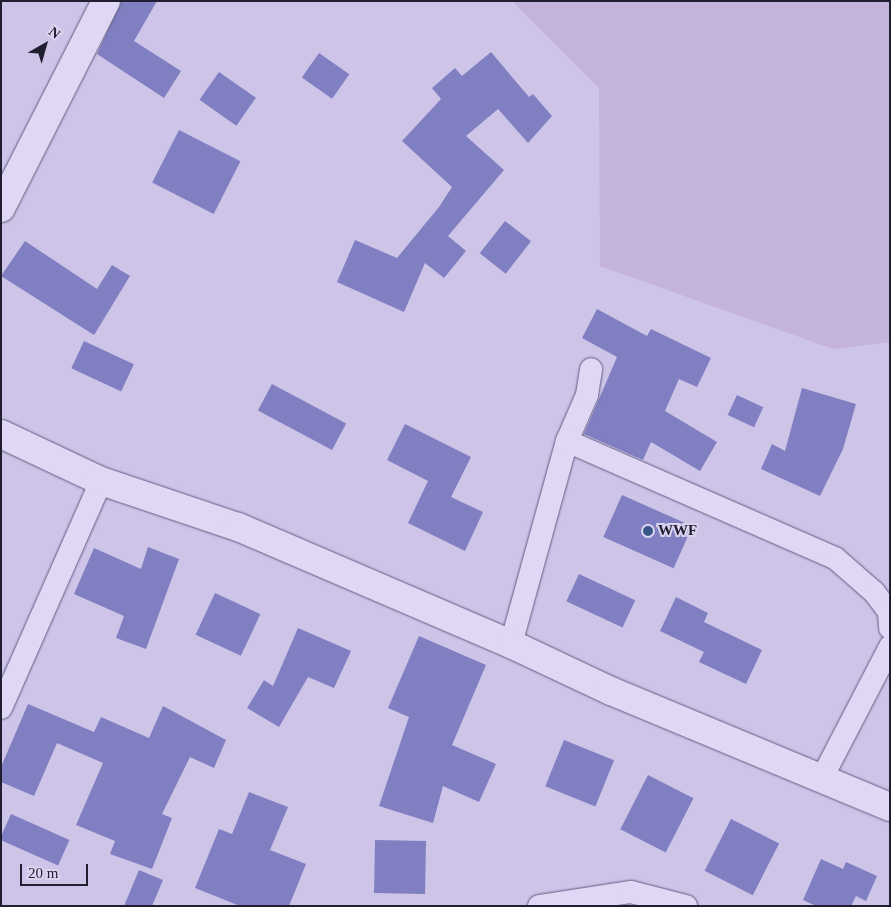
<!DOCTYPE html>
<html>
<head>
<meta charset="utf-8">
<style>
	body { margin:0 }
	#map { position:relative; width:891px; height:907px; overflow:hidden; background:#cec4e8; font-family:"Times New Roman",serif }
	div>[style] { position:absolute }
	.farmland>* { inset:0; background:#c4b3dd }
	.building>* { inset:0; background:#7f7fc1; transform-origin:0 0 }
	.roads { filter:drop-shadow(0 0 1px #615d80) drop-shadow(0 0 1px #615d80) }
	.minor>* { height:22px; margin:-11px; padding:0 11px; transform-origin:11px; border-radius:11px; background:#dfd7f4 }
	.tertiary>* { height:28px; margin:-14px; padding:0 14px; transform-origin:14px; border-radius:14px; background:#dfd7f4 }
	.secondary>* { height:28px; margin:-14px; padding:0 14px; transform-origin:14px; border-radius:14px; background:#dfd7f4 }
	.dots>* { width:14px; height:14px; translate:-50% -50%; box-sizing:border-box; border:2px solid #dcd3f0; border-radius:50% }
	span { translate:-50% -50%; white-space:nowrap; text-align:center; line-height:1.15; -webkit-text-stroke:4px #dcd3f0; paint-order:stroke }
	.poi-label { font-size:15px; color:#201f32; font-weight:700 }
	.left { translate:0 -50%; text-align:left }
	.frame { position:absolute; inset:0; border:2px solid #201f32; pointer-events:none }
	.north { position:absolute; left:20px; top:20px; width:50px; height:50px; -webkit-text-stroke:4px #dcd3f0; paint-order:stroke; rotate:38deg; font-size:14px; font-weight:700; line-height:20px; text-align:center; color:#201f32 }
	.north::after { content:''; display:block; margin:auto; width:18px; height:22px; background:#201f32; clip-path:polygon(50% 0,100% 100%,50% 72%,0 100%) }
	.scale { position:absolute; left:20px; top:864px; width:68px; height:22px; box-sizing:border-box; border:2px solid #201f32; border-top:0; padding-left:6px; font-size:15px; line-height:18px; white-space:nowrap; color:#201f32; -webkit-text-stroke:4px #dcd3f0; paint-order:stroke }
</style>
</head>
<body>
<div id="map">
	<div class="farmland">
		<i style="clip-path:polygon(512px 1px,890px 1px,890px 342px,833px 349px,600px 266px,599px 88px)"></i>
	</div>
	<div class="building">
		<i style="clip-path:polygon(121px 1px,157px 1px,134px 41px,181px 71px,164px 98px,97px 54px)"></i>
		<i style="clip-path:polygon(491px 52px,529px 97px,533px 94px,552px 116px,528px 143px,498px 109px,466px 136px,504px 170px,448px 236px,466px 251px,444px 278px,425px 263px,404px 312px,337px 282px,355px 240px,397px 258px,439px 207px,452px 187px,402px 141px,441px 99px,432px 88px,455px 68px,462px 76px)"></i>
		<i style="left:319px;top:53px;width:37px;height:30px;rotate:35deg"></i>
		<i style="left:219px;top:72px;width:45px;height:34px;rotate:35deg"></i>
		<i style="left:179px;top:130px;width:69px;height:59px;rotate:27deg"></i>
		<i style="left:505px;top:221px;width:33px;height:41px;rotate:38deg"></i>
		<i style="clip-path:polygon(25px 241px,97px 289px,112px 265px,130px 276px,94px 335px,1px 276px)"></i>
		<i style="clip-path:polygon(597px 309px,647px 336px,651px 329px,711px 358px,697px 387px,679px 379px,665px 411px,717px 442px,700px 471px,651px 442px,643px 460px,584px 434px,617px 357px,582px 338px)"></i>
		<i style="left:84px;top:341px;width:55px;height:30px;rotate:25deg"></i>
		<i style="left:272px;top:384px;width:84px;height:30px;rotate:28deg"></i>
		<i style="clip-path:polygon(802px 388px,856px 404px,843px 449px,820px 496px,761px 469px,772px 444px,785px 451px)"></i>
		<i style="left:737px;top:395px;width:29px;height:22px;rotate:25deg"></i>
		<i style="clip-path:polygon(405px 424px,471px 457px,451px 497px,483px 512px,465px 551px,408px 523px,428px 481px,387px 460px)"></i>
		<i style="left:622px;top:495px;width:77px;height:46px;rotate:24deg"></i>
		<i style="clip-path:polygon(148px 547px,179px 559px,146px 649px,116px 638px,124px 616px,74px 594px,94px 548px,141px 569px)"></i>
		<i style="left:579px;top:574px;width:62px;height:30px;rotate:25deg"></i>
		<i style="left:215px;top:593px;width:50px;height:46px;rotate:25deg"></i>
		<i style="clip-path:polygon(676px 597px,708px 613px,704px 622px,762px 650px,746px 684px,699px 662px,704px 652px,660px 631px)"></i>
		<i style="clip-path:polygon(298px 628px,351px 651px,334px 688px,308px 677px,279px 727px,247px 708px,264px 680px,273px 686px)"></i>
		<i style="clip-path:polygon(419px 636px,486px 665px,452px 745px,496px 764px,479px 802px,443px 786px,433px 823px,379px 806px,409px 717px,388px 708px)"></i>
		<i style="clip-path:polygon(28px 704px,94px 732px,101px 717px,149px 738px,163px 706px,226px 740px,214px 768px,190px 757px,162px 814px,172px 818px,152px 869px,110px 854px,115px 841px,76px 825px,103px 763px,57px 743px,34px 796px,1px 782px,1px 767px)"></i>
		<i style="left:564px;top:740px;width:54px;height:50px;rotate:22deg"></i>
		<i style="left:648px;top:775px;width:51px;height:61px;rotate:27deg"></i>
		<i style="clip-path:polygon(249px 792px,288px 807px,270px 850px,306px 864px,289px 906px,240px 906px,195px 888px,219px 829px,232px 834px)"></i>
		<i style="left:11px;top:814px;width:64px;height:28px;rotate:24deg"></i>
		<i style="left:731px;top:819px;width:54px;height:58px;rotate:27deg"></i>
		<i style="left:375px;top:840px;width:51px;height:53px;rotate:1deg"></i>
		<i style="clip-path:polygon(821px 859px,843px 869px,846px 862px,877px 876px,866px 901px,856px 896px,851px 906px,816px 906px,803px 900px)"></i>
		<i style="clip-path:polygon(139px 870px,163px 880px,152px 906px,124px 906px)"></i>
	</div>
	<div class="roads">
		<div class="minor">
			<i style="left:567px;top:441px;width:50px;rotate:-66.5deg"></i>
			<i style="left:587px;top:395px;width:26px;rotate:-81deg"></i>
			<i style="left:511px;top:644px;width:211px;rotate:-74.6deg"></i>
			<i style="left:567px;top:441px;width:292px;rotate:23.6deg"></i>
			<i style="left:835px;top:558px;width:52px;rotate:41.1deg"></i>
			<i style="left:874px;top:592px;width:25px;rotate:53deg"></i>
			<i style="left:889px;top:612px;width:16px;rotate:86deg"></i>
			<i style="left:1px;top:708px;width:248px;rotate:-66.2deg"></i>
			<i style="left:822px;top:778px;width:148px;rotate:-62.6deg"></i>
			<i style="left:539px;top:906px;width:93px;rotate:-8.7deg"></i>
			<i style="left:631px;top:892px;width:57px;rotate:14.3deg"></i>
		</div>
		<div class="tertiary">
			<i style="left:1px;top:208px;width:232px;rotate:-63.1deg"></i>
		</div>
		<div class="secondary">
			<i style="left:1px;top:434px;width:110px;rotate:25.2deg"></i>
			<i style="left:101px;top:481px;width:145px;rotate:18.6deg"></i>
			<i style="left:238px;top:527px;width:297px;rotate:23.2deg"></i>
			<i style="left:511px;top:644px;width:110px;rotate:25.2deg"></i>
			<i style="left:611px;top:691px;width:302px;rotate:22.6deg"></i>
		</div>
	</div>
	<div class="dots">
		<i style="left:648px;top:531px;background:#355888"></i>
	</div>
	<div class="poi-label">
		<span class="left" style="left:658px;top:531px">WWF</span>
	</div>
	<div class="frame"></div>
	<div class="north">N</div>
	<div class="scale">20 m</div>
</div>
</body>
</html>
